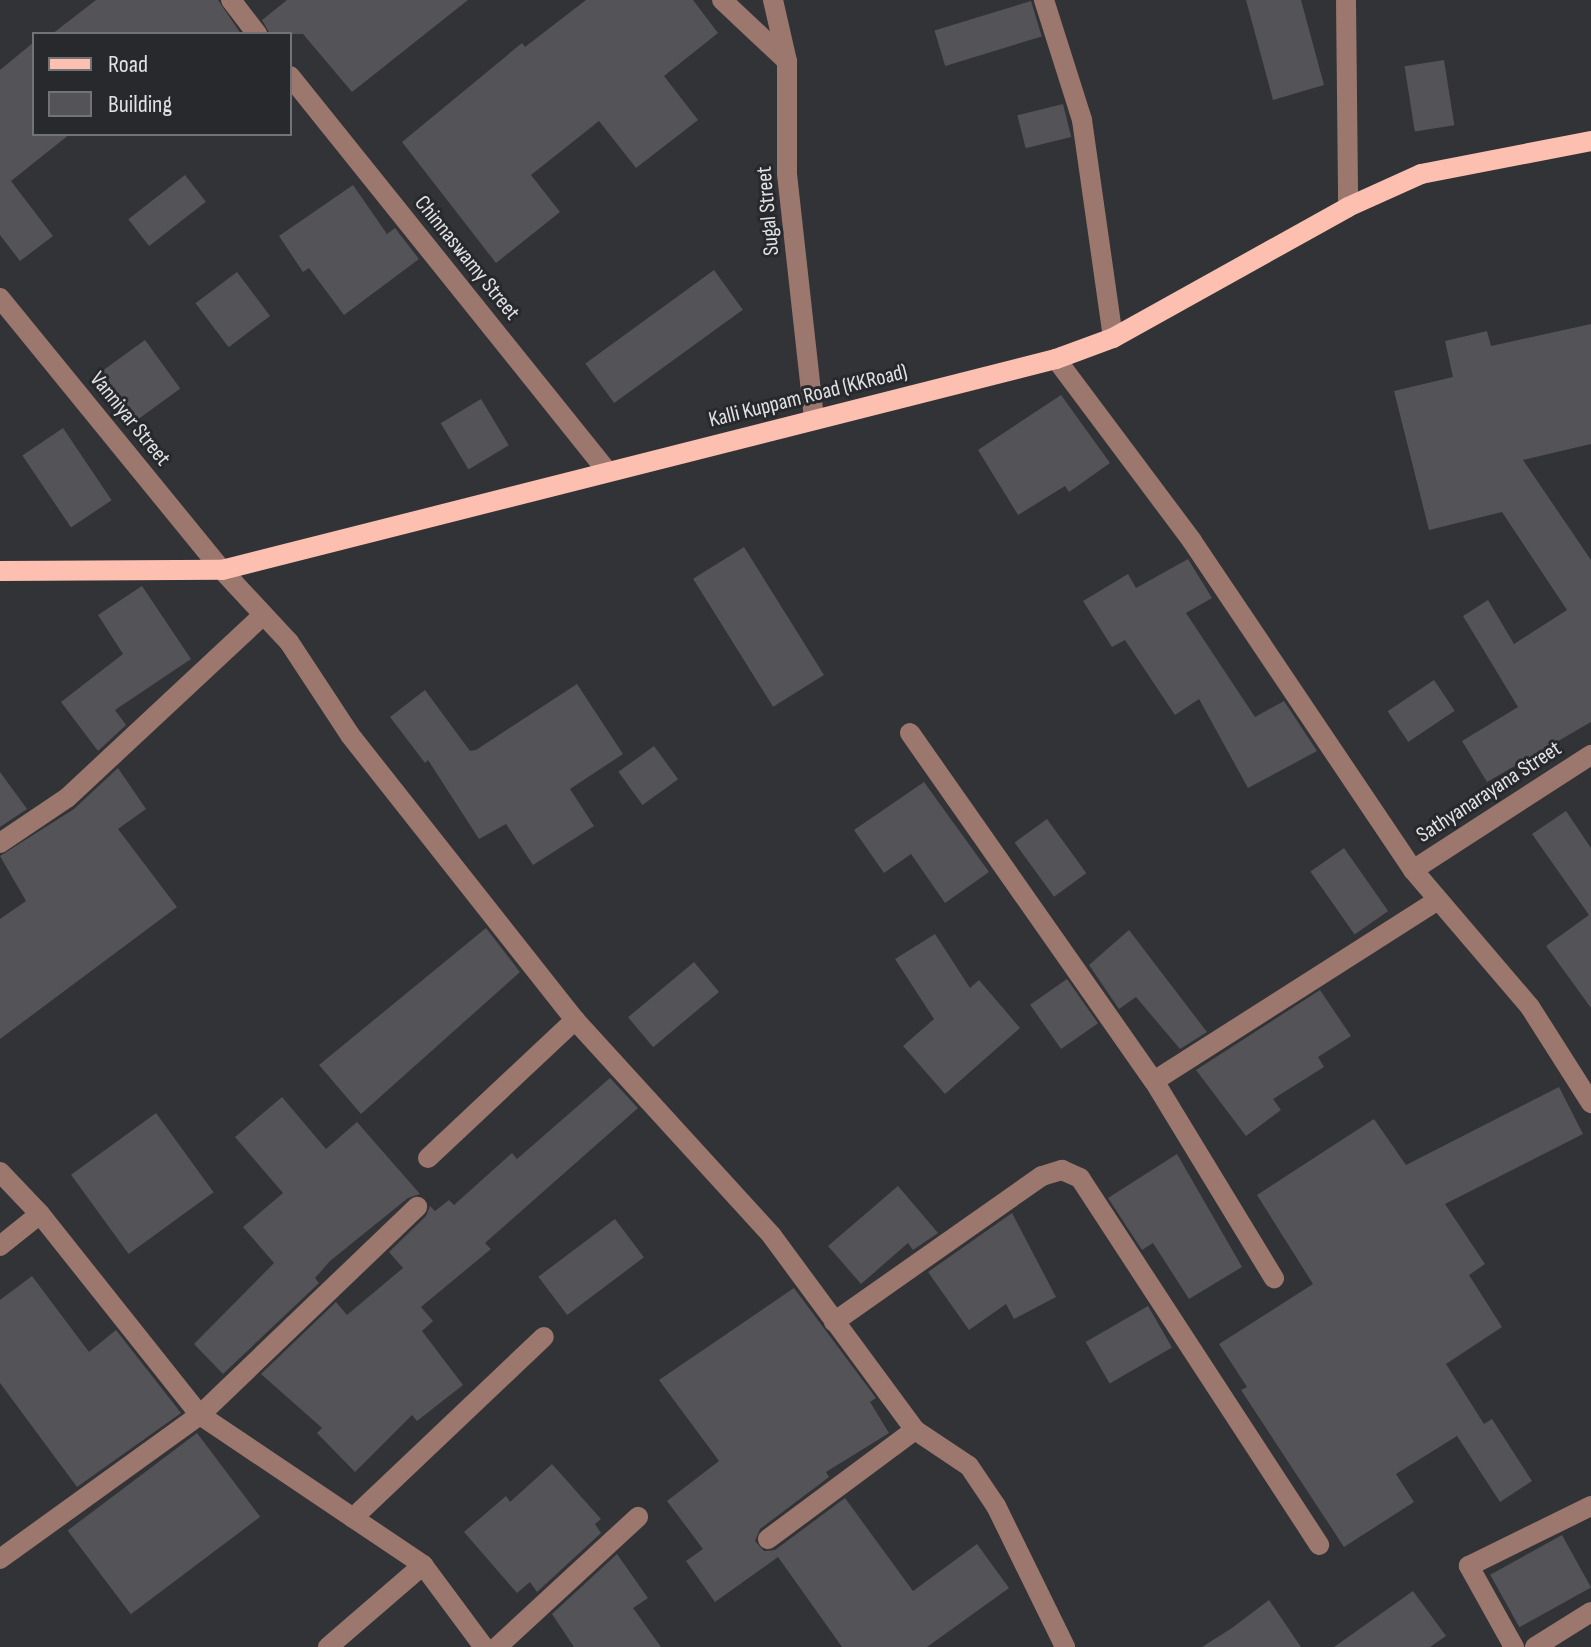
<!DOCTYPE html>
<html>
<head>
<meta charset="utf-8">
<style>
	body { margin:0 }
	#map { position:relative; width:1591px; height:1647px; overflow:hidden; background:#313336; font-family:"Sofia Sans Condensed",sans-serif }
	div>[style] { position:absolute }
	.building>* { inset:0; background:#545357; transform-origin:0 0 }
	.minor>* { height:20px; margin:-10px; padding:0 10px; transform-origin:10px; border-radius:10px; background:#9c776e }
	.major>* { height:20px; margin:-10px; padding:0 10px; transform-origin:10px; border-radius:10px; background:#fcbfb0 }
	span { translate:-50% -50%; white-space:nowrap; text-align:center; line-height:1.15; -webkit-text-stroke:6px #27292c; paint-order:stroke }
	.street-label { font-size:22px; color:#e1e2e4 }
	.legend { position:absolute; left:32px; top:32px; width:260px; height:104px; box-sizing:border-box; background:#27292c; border:2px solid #717376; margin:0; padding:10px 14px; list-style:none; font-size:24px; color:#e1e2e4 }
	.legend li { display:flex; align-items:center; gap:16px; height:40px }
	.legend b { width:40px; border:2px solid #717376 }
</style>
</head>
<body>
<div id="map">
	<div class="building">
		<i style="clip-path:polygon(96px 0,218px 0,241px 34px,52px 34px)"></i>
		<i style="clip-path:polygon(287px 0,468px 0,352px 92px,303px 34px,270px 34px,262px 20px)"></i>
		<i style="clip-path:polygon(586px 0,693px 0,718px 33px,664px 76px,698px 120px,636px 168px,599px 121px,531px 175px,560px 212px,496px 263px,402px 142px,522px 43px,525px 47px)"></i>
		<i style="clip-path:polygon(1246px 0,1301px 0,1324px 85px,1273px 100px)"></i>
		<i style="left:1031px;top:1px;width:37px;height:101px;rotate:73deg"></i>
		<i style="clip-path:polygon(34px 42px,34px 134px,70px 134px,11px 181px,53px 236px,20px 261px,0 235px,0 70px)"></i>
		<i style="left:1444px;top:60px;width:66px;height:40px;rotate:81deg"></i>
		<i style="left:1063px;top:104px;width:34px;height:47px;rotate:76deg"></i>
		<i style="left:185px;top:175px;width:34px;height:72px;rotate:52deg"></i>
		<i style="clip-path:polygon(353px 185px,387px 234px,395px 228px,419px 259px,344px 315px,309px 268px,303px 272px,279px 236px)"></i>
		<i style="left:714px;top:270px;width:49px;height:159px;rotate:54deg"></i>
		<i style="left:237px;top:272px;width:55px;height:52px;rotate:53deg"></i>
		<i style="clip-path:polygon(1591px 324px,1591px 444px,1523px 460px,1591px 560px,1591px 722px,1487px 782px,1462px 741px,1518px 707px,1463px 616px,1488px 600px,1514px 644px,1567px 610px,1502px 512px,1429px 530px,1394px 391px,1453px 377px,1445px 341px,1487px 331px,1491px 346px)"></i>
		<i style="left:145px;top:340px;width:60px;height:61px;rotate:54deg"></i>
		<i style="clip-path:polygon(1061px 395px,1110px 463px,1069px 492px,1065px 486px,1018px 515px,978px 450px)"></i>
		<i style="left:481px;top:399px;width:54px;height:47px;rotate:59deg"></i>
		<i style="left:63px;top:428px;width:87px;height:49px;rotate:56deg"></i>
		<i style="left:744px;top:547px;width:151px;height:60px;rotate:58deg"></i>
		<i style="clip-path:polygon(1188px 559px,1212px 598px,1186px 613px,1255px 717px,1284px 701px,1317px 751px,1248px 788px,1199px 699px,1175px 715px,1125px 640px,1112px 647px,1083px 601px,1128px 574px,1136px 588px)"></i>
		<i style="clip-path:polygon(142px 586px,191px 659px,115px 710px,126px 725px,98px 751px,61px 702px,123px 654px,98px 615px)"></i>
		<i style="left:1434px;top:680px;width:37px;height:56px;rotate:56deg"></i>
		<i style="clip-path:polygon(577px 684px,623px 754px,570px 789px,594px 826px,533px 865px,506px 824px,479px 839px,428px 760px,425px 763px,390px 717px,425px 690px,470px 751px,476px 750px)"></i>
		<i style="left:654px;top:746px;width:41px;height:44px;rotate:54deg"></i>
		<i style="clip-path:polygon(118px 768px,146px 809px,118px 829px,177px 907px,0 1039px,0 919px,26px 901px,0 856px,74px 809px)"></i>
		<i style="clip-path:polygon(0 772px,27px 809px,0 827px)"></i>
		<i style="clip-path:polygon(924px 782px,989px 872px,945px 903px,911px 854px,884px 873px,854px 830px)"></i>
		<i style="clip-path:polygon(1566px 811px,1591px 848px,1591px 1008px,1546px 946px,1589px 915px,1532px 834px)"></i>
		<i style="left:1047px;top:819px;width:67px;height:40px;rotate:54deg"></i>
		<i style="left:1344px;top:848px;width:77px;height:41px;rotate:55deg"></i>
		<i style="clip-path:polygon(486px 928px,520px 972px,361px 1114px,319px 1065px)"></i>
		<i style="clip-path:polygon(1129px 930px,1207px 1032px,1180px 1049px,1136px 997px,1119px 1009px,1089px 965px)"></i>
		<i style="clip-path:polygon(935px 934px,970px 988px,979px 980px,1020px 1028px,945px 1094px,903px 1046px,934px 1019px,895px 959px)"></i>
		<i style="left:694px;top:962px;width:39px;height:86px;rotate:50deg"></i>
		<i style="left:1067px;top:979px;width:54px;height:45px;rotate:55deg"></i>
		<i style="clip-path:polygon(1320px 990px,1351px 1036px,1318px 1057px,1324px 1067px,1273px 1099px,1281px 1110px,1246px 1136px,1196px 1070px)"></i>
		<i style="clip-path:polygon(610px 1078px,638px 1108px,485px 1243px,491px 1249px,421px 1307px,433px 1321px,422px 1331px,463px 1385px,417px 1421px,412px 1415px,355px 1472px,317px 1433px,322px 1428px,261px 1374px,336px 1302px,347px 1315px,403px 1268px,389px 1252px,426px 1216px,430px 1206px,435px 1211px,449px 1200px,454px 1205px,512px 1153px,517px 1159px)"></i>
		<i style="clip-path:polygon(1559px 1087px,1583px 1134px,1445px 1204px,1485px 1264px,1469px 1275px,1502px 1327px,1446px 1364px,1484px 1424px,1492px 1419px,1532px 1481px,1500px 1502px,1457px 1436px,1396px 1474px,1414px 1502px,1344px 1547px,1241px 1390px,1247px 1387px,1219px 1344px,1313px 1284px,1257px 1195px,1374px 1119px,1406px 1165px)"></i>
		<i style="clip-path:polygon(282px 1097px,326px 1149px,357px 1122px,420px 1194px,408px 1198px,330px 1261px,315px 1278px,319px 1283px,223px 1374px,194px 1344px,274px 1263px,243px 1227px,283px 1193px,235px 1137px)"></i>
		<i style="left:156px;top:1113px;width:98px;height:105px;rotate:54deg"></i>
		<i style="clip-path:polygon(1177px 1154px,1242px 1267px,1189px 1299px,1153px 1243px,1142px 1250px,1108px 1198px)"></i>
		<i style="clip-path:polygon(898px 1186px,938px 1233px,913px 1250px,908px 1243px,861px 1284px,828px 1246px)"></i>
		<i style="clip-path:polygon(1012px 1213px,1056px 1297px,1014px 1319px,1006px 1304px,969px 1330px,928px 1272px)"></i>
		<i style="left:615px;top:1219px;width:48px;height:96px;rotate:53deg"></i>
		<i style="clip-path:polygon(32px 1276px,89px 1352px,116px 1330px,181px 1413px,77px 1487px,0 1383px,0 1300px)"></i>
		<i style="clip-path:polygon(794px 1288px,876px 1398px,870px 1402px,889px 1433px,826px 1472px,829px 1477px,760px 1529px,755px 1541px,764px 1551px,775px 1550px,845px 1498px,913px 1591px,977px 1544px,1009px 1588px,927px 1647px,842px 1647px,778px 1557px,715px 1602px,686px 1561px,703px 1549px,667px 1501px,719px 1461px,659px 1380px)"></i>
		<i style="left:1148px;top:1306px;width:48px;height:72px;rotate:60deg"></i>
		<i style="left:197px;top:1433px;width:105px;height:162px;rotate:53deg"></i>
		<i style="clip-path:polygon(552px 1464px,601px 1519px,595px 1524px,601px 1533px,537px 1592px,530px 1582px,517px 1593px,464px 1532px,506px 1496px,510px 1502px)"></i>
		<i style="left:1562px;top:1535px;width:60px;height:82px;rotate:61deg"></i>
		<i style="clip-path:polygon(617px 1554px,648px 1598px,633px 1608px,661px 1647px,574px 1647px,552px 1614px)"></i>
		<i style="clip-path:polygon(1413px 1591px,1446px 1636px,1430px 1647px,1334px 1647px)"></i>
		<i style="clip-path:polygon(1269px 1600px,1301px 1647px,1202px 1647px,1232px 1628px)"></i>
	</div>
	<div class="minor">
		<i style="left:231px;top:0;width:43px;rotate:52.6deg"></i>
		<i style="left:722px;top:0;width:89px;rotate:43.2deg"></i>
		<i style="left:773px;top:0;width:63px;rotate:77.1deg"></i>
		<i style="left:787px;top:61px;width:113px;rotate:90deg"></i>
		<i style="left:787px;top:174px;width:246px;rotate:83.7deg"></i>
		<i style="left:1044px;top:0;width:126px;rotate:72.4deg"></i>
		<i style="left:1082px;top:120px;width:220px;rotate:81.9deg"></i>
		<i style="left:1346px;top:0;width:207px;rotate:89.4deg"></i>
		<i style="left:290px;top:76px;width:506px;rotate:51.25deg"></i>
		<i style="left:0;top:298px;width:351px;rotate:50.8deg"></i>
		<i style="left:222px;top:570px;width:98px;rotate:47.1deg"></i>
		<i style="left:289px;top:642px;width:111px;rotate:56.7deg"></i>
		<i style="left:350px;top:735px;width:363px;rotate:51.7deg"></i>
		<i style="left:575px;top:1020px;width:292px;rotate:47.6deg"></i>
		<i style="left:772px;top:1236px;width:241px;rotate:53.6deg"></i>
		<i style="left:915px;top:1430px;width:65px;rotate:33.7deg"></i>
		<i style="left:969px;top:1466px;width:48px;rotate:56deg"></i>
		<i style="left:996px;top:1506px;width:157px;rotate:63.9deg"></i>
		<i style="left:1056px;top:359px;width:227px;rotate:53.2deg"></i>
		<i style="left:1192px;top:541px;width:396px;rotate:56.1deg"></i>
		<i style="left:1413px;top:870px;width:180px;rotate:49.5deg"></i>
		<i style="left:1530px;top:1007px;width:114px;rotate:57.6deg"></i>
		<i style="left:910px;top:733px;width:425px;rotate:55deg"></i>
		<i style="left:1154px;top:1081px;width:337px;rotate:-32.5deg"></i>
		<i style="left:0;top:843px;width:81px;rotate:-33.9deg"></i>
		<i style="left:67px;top:798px;width:268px;rotate:-43deg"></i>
		<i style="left:1413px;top:870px;width:212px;rotate:-32.9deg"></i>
		<i style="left:1154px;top:1081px;width:231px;rotate:58.7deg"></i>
		<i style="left:428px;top:1158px;width:202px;rotate:-43.2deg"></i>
		<i style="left:0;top:1172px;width:58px;rotate:46.4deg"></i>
		<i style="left:40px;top:1214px;width:257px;rotate:51.5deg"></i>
		<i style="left:200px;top:1415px;width:269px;rotate:33.9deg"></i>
		<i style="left:423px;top:1565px;width:102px;rotate:53.4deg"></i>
		<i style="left:0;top:1246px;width:51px;rotate:-38.7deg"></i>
		<i style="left:834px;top:1322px;width:254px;rotate:-35.1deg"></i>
		<i style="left:1042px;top:1176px;width:21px;rotate:-17deg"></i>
		<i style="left:1062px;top:1170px;width:20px;rotate:24deg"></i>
		<i style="left:1080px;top:1178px;width:438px;rotate:56.9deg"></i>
		<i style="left:353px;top:1518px;width:263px;rotate:-43.5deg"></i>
		<i style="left:768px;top:1539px;width:183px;rotate:-36.6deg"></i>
		<i style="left:0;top:1559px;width:246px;rotate:-35.8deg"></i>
		<i style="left:200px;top:1415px;width:301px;rotate:-43.8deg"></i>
		<i style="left:328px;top:1647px;width:125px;rotate:-40.8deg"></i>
		<i style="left:497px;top:1647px;width:192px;rotate:-42.7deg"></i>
		<i style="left:1514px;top:1647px;width:93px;rotate:-119.1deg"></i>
		<i style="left:1469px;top:1566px;width:136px;rotate:-26.2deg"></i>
		<i style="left:1535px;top:1647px;width:66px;rotate:-32deg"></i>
	</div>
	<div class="major">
		<i style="left:0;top:571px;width:222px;rotate:-0.3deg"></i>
		<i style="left:222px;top:570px;width:860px;rotate:-14.2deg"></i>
		<i style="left:1056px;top:359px;width:61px;rotate:-20.2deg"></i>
		<i style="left:1113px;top:338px;width:269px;rotate:-29.1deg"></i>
		<i style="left:1348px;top:207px;width:80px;rotate:-24.3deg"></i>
		<i style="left:1421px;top:174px;width:173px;rotate:-11deg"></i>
	</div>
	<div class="street-label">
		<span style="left:768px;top:211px;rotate:-95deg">Sugal Street</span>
		<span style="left:467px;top:258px;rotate:51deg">Chinnaswamy Street</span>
		<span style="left:808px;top:396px;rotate:-14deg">Kalli Kuppam Road (KKRoad)</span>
		<span style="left:130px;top:419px;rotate:51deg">Vanniyar Street</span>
		<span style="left:1489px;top:792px;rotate:-33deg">Sathyanarayana Street</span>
	</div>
	<ul class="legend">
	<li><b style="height:10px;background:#fcbfb0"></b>Road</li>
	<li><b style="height:22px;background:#545357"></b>Building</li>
	</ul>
</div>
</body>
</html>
